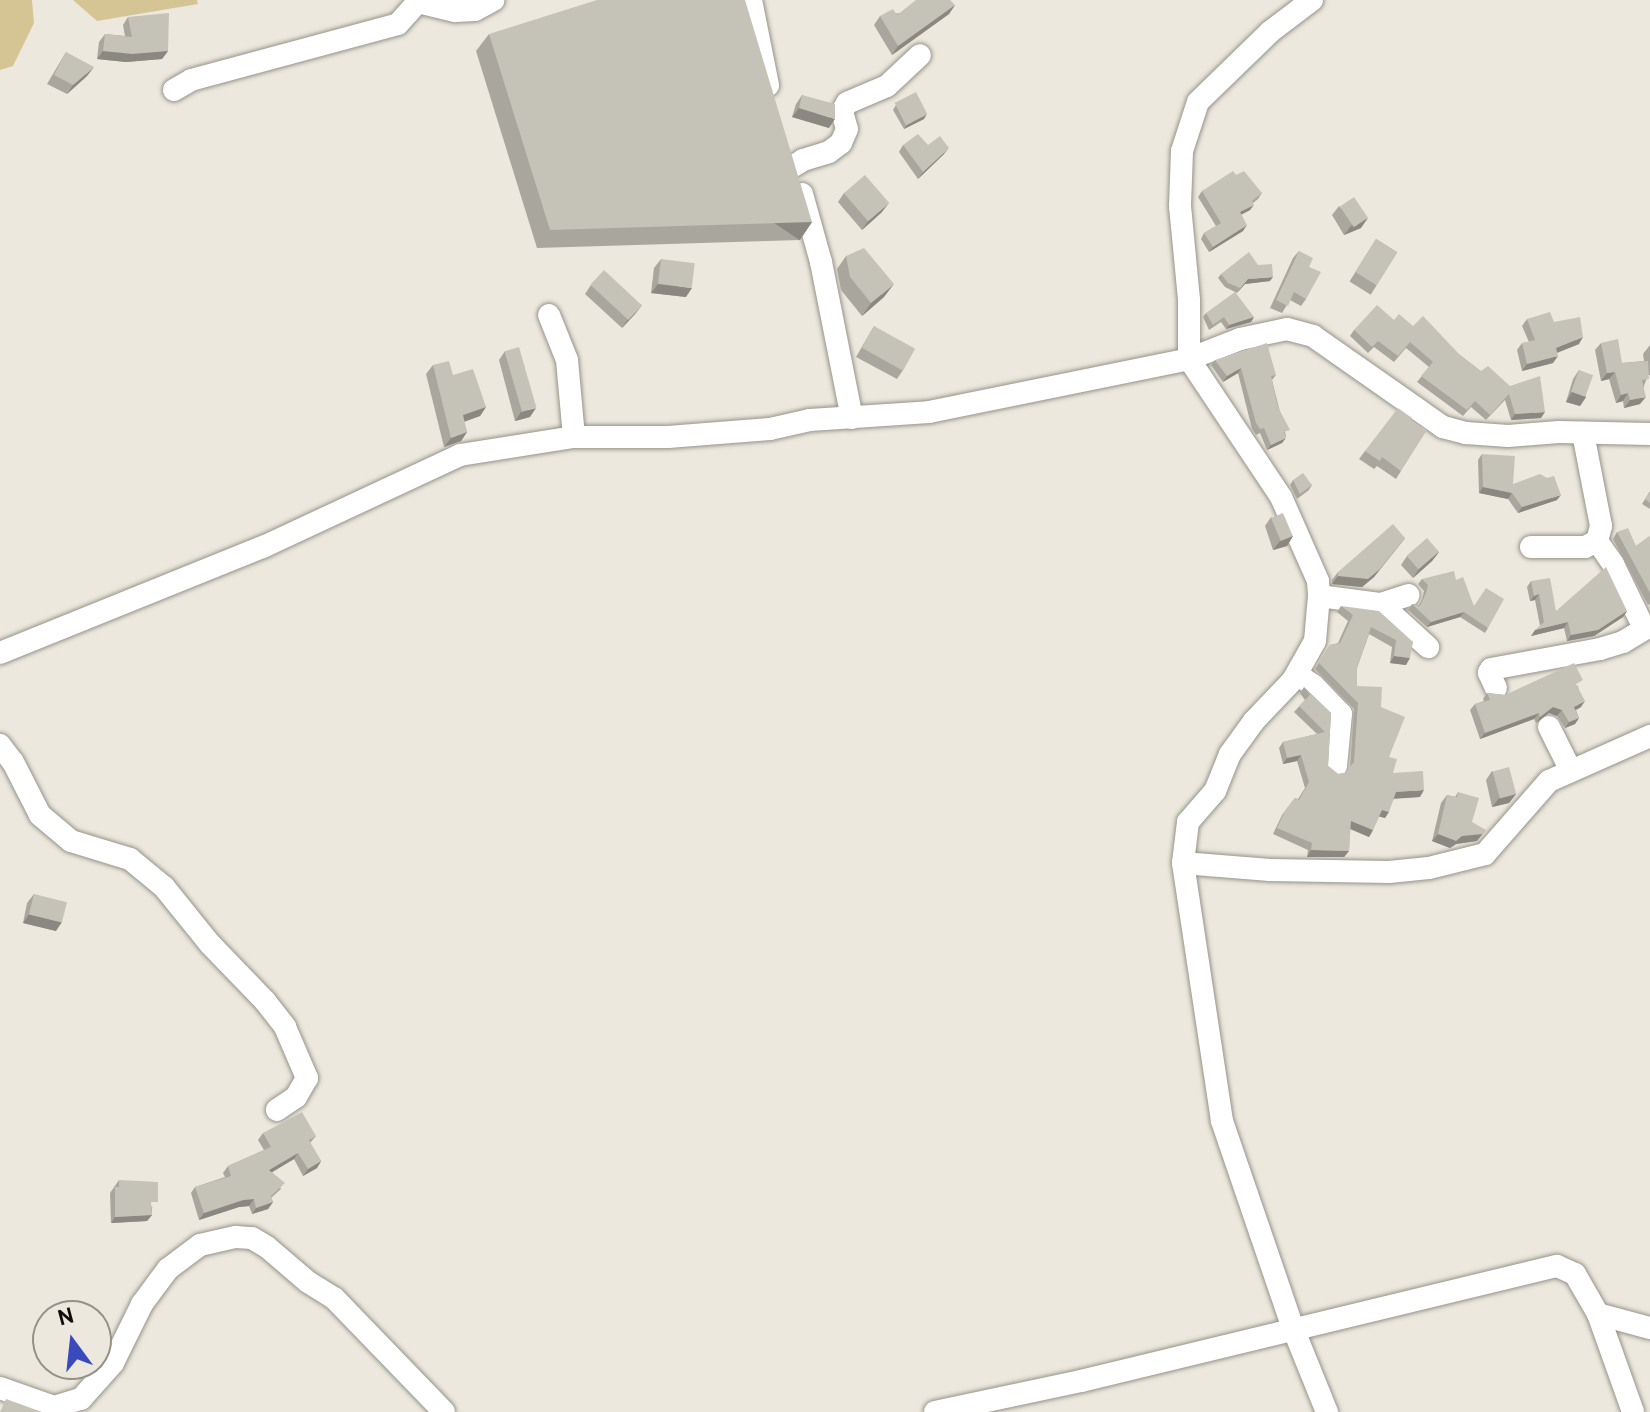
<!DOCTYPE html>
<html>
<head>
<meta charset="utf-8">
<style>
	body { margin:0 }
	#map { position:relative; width:1650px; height:1412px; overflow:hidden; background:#ece8de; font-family:Overpass,sans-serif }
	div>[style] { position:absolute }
	.green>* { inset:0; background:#d5c595 }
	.roads { filter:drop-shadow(0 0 2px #969389) drop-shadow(0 0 2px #969389) }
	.minor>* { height:22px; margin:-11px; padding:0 11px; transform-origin:11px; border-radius:11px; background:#fff }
	.wall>* { inset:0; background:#a9a79d; transform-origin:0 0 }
	.shaded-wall>* { inset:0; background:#8a8880; transform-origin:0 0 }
	.building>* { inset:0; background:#c5c2b7; transform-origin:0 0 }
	span { translate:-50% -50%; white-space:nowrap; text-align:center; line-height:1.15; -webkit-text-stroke:7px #ece8de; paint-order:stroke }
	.north { position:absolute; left:32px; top:1300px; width:80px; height:80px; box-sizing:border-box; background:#ece8de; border:2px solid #949189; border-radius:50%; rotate:345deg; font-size:22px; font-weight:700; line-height:32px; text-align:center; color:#0f0e0a }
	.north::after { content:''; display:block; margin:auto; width:28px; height:36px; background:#3a4abd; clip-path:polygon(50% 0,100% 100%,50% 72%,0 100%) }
</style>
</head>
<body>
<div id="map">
	<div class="green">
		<i style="clip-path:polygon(0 0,32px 0,34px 23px,13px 66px,0 70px)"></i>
		<i style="clip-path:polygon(73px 0,197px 0,198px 4px,97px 21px)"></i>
	</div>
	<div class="roads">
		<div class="minor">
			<i style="left:751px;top:0;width:87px;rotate:78.7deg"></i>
			<i style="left:1312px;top:0;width:53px;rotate:142.7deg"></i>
			<i style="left:1270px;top:32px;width:100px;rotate:135.8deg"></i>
			<i style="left:1198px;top:102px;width:52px;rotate:108.1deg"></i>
			<i style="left:1182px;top:151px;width:55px;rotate:92.1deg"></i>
			<i style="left:1180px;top:206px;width:94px;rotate:84.5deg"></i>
			<i style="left:1189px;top:300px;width:59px;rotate:90deg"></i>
			<i style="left:1189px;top:359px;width:166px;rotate:56.3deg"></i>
			<i style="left:1281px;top:497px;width:92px;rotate:66.2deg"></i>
			<i style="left:1318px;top:581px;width:15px;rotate:86deg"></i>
			<i style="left:1319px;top:596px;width:45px;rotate:95.1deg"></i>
			<i style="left:1315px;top:641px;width:45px;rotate:119.4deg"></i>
			<i style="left:1293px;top:680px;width:57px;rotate:133.6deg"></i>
			<i style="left:1254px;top:721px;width:41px;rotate:126deg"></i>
			<i style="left:1230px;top:754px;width:40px;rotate:112deg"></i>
			<i style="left:1215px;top:791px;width:41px;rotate:131.1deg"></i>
			<i style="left:1188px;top:822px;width:41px;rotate:97deg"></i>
			<i style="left:1183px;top:863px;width:261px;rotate:81.4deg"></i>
			<i style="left:1222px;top:1121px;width:219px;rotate:71.1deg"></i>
			<i style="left:1293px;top:1328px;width:91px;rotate:68deg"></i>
			<i style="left:174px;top:90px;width:20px;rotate:-30deg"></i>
			<i style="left:191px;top:80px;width:214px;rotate:-15.1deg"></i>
			<i style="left:398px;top:24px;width:30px;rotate:-48deg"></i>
			<i style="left:418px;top:2px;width:38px;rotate:14deg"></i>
			<i style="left:455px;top:11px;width:20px;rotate:-3deg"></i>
			<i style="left:475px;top:10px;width:21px;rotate:-28deg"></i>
			<i style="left:792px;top:167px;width:13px;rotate:-32deg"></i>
			<i style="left:803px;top:160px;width:27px;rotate:-17deg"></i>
			<i style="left:829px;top:152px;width:15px;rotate:-37deg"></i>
			<i style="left:841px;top:143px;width:15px;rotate:-67deg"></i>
			<i style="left:847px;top:129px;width:18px;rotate:-106deg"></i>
			<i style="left:842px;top:112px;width:10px;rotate:-61deg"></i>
			<i style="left:847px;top:103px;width:43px;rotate:-23deg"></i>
			<i style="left:887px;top:86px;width:45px;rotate:-43.2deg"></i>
			<i style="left:802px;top:194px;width:71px;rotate:74.4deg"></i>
			<i style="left:821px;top:262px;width:159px;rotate:78.8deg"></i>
			<i style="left:549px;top:315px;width:48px;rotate:68.2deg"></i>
			<i style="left:567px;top:360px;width:77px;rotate:84.8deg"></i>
			<i style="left:1597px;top:541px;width:28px;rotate:55deg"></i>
			<i style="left:1613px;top:564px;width:71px;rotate:64.2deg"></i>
			<i style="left:1531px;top:547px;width:54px"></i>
			<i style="left:1585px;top:547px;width:13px;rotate:-27deg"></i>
			<i style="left:1597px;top:541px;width:16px;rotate:-75deg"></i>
			<i style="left:1601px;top:526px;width:95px;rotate:-101deg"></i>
			<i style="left:1319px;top:596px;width:63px;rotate:7.4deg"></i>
			<i style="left:1381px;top:604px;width:29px;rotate:-18deg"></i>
			<i style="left:1381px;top:604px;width:64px;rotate:42.5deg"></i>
			<i style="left:0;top:653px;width:284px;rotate:-22deg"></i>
			<i style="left:263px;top:547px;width:217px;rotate:-25deg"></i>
			<i style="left:460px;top:455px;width:115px;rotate:-9deg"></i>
			<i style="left:574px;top:437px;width:94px"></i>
			<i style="left:668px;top:437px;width:102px;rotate:-4.5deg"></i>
			<i style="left:770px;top:429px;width:41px;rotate:-12.7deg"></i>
			<i style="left:810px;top:420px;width:119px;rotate:-3.8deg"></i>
			<i style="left:929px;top:412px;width:265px;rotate:-11.5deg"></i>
			<i style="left:1189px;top:359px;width:55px;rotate:-21.4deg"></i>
			<i style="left:1240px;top:339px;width:48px;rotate:-12deg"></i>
			<i style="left:1287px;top:329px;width:27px;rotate:15deg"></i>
			<i style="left:1313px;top:336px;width:159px;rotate:35deg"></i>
			<i style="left:1443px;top:427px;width:24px;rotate:15deg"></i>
			<i style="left:1466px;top:433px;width:42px;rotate:4.1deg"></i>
			<i style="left:1508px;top:436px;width:51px;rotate:-4.5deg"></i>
			<i style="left:1559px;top:432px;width:91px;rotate:1.3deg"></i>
			<i style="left:1297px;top:674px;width:19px;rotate:35deg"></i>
			<i style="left:1313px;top:685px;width:40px;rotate:46deg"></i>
			<i style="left:1341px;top:714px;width:52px;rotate:95.5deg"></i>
			<i style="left:1496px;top:688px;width:17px;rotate:-115deg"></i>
			<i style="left:1489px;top:673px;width:4px;rotate:-63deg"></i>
			<i style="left:1491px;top:669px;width:111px;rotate:-10.4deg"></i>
			<i style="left:1600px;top:649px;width:24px;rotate:-17deg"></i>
			<i style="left:1623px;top:642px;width:31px;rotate:-31deg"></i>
			<i style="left:1549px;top:727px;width:49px;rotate:63.4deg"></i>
			<i style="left:0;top:745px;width:21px;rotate:53deg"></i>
			<i style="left:13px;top:762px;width:59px;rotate:63deg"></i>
			<i style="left:40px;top:815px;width:40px;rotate:40deg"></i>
			<i style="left:71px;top:841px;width:62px;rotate:17deg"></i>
			<i style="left:130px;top:859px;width:44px;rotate:39.5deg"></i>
			<i style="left:164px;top:887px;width:73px;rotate:51.1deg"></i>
			<i style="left:210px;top:944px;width:79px;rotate:46deg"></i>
			<i style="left:265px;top:1001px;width:33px;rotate:52deg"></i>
			<i style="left:285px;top:1027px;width:56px;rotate:66.7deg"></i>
			<i style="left:307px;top:1078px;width:22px;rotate:120deg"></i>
			<i style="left:296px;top:1097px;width:23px;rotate:146deg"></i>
			<i style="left:1183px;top:863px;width:87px;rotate:4.6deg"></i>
			<i style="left:1270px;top:870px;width:119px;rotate:1deg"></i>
			<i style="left:1389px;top:872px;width:40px;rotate:-5.7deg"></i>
			<i style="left:1429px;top:868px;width:58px;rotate:-14deg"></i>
			<i style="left:1485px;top:854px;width:97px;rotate:-48.8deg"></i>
			<i style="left:1549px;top:781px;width:111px;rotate:-24deg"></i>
			<i style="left:1598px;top:1314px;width:104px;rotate:70.3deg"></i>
			<i style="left:0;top:1388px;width:57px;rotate:19.4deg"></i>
			<i style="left:54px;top:1407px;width:28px;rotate:-17deg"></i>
			<i style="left:81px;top:1399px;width:48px;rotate:-48.4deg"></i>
			<i style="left:113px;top:1363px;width:66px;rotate:-63.8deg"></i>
			<i style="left:142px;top:1304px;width:44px;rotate:-53.4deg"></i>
			<i style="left:168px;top:1269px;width:40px;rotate:-37deg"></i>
			<i style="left:200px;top:1245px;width:37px;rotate:-13deg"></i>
			<i style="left:236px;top:1237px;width:16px;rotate:4deg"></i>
			<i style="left:252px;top:1238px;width:17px;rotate:31deg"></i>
			<i style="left:267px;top:1247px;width:54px;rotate:40.5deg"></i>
			<i style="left:308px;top:1282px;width:31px;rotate:32deg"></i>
			<i style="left:334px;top:1298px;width:158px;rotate:46deg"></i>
			<i style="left:935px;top:1412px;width:149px;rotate:-12deg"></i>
			<i style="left:1081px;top:1381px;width:490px;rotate:-13.6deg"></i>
			<i style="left:1557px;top:1266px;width:20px;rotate:24deg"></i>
			<i style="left:1575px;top:1274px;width:46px;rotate:60.1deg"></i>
			<i style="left:1598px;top:1314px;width:54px;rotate:15.1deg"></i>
		</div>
	</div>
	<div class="wall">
		<i style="clip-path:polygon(955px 5px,949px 14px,892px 55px,874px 25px,880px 16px)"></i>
		<i style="clip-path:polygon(128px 17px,168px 51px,162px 59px,126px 62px,97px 59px,99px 42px,105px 34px,125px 36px,123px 25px)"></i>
		<i style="clip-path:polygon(489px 34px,812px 222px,800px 240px,537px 248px,476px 51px)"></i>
		<i style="clip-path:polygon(66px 52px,87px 76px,67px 94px,47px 84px)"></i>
		<i style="clip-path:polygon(802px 95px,829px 128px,792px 117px,796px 104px)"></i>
		<i style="clip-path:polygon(896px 105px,924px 119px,904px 129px,893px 110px)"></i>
		<i style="clip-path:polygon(903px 145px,944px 154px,918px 179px,899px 152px)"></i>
		<i style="clip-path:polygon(1236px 175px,1262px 193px,1258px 199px,1253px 203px,1250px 210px,1241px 215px,1243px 231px,1209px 252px,1201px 239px,1204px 233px,1216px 226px,1198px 197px,1202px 191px)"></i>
		<i style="clip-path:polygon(844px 193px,882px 212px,862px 230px,838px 202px)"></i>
		<i style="clip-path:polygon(1339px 206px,1361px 228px,1344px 235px,1332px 215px)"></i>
		<i style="left:1376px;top:239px;width:25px;height:50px;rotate:32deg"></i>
		<i style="clip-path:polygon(1299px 251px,1309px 267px,1306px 299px,1301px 306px,1290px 300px,1282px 313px,1270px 308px,1293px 258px)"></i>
		<i style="clip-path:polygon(846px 256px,884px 297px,862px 316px,841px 290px,837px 269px)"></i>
		<i style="clip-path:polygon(661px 259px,686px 297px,651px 293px,654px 268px)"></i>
		<i style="clip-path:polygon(1221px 274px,1270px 281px,1245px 284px,1237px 293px,1225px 287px,1218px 278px)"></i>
		<i style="clip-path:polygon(591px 285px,642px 305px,635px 314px,622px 328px,585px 294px)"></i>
		<i style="clip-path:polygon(1206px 313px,1254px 317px,1251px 322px,1226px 329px,1221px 322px,1209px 330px,1203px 317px)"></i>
		<i style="clip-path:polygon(1527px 319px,1554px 322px,1579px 344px,1557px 353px,1553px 363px,1522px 371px,1517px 350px,1522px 343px,1529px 342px,1522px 326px)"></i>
		<i style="clip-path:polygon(1394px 320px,1413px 326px,1460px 355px,1541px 418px,1511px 420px,1505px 400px,1486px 420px,1471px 407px,1463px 416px,1417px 382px,1429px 367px,1406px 348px,1394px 362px,1374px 347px,1368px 353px,1350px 336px,1354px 330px)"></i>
		<i style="clip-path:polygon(874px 326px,903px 370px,897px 379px,856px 357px)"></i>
		<i style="clip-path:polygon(1601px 343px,1622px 363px,1644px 361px,1643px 354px,1650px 345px,1650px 375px,1648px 375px,1644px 386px,1640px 404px,1624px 408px,1623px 401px,1616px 403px,1609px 379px,1601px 381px,1595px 350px)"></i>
		<i style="clip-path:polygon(505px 351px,530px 417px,515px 421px,499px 360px)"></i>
		<i style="clip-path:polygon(1215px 360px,1276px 375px,1272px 380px,1286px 436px,1282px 443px,1267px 450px,1260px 433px,1256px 435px,1252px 429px,1238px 373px,1223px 382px,1211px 365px)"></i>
		<i style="clip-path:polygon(433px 365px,453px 375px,486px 407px,480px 416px,464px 422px,467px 432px,461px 441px,444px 447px,426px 374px)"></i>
		<i style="clip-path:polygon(1579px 370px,1586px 397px,1580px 406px,1566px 402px,1573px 379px)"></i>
		<i style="clip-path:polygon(1410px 420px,1401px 471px,1396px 479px,1377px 466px,1374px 469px,1359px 459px,1365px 451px)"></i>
		<i style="clip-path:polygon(1482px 454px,1513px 484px,1557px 500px,1518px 513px,1508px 499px,1479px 493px,1478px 460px)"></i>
		<i style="clip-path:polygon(1293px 480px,1312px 485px,1309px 490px,1297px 499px,1290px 485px)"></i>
		<i style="clip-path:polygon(1650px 491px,1650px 509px,1642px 504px)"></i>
		<i style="clip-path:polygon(1271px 517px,1293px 536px,1287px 546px,1273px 550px,1265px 526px)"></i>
		<i style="clip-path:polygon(1617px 532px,1636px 546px,1650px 536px,1650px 604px,1648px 605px,1613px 539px)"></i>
		<i style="clip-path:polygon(1405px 538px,1374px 577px,1362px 587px,1332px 584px,1332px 580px,1338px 572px)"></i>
		<i style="clip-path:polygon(1439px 552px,1432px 561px,1413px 578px,1401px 565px,1407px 556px)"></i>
		<i style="clip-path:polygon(1422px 579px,1456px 580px,1488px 628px,1485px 633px,1460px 617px,1427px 627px,1408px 610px,1412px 604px,1419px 605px,1422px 599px,1424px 591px,1418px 584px)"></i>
		<i style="clip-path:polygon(1531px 581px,1556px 611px,1627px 611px,1623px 617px,1594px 636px,1567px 641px,1564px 628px,1531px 636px,1540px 626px,1535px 600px,1530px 601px,1527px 587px)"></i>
		<i style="clip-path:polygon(1341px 606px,1413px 642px,1406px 665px,1390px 663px,1392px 647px,1369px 634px,1357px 668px,1357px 686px,1381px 707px,1389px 757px,1393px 773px,1420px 797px,1394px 798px,1385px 818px,1379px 816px,1373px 830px,1369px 837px,1350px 829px,1349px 851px,1344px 857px,1307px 857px,1308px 850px,1273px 834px,1282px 815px,1295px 798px,1298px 799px,1305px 788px,1297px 761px,1283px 764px,1279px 748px,1283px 742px,1317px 734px,1294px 712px,1305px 700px,1300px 693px,1304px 687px,1331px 713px,1328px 766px,1338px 774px,1345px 773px,1350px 767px,1354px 709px,1315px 669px,1330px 645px,1338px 643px,1348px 621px,1337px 612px)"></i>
		<i style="clip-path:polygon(1579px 686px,1578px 687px,1581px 707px,1576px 710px,1579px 718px,1575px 724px,1565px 728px,1557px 716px,1549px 713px,1536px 723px,1534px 719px,1480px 739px,1470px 710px,1475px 704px,1484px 701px,1483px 699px,1487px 693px,1505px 695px)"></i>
		<i style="clip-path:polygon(1492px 771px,1516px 794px,1509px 803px,1492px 807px,1486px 780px)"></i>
		<i style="clip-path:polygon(1458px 792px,1472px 822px,1477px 841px,1456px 844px,1450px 848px,1432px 841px,1441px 803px,1447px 795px,1455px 797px)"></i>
		<i style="clip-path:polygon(34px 894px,56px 931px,23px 923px,27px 903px)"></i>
		<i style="clip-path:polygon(263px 1133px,316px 1136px,310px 1143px,321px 1161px,317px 1168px,303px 1176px,294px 1159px,272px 1172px,281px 1189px,271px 1198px,273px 1202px,268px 1209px,252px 1214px,249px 1206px,239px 1207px,199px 1220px,191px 1193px,195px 1187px,225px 1177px,223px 1173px,228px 1166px,264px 1150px,258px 1140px)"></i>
		<i style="clip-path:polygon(119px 1180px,153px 1208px,152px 1208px,152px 1215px,147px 1221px,111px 1223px,110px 1193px)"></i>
		<i style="clip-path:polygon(48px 1342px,48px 1362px,39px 1355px)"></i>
		<i style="clip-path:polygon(50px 1364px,86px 1364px,69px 1380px)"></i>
	</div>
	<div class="shaded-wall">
		<i style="clip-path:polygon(955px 5px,949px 14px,892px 55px,898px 46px)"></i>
		<i style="clip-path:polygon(103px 51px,168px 51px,162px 59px,126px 62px,97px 59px)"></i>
		<i style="clip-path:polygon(94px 67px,87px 76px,67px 94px,73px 85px)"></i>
		<i style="clip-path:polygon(799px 108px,835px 119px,829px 128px,792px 117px)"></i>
		<i style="clip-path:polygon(927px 114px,924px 119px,904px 129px,907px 125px)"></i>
		<i style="clip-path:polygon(949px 148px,944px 154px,918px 179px,923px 172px)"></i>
		<i style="clip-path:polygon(889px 203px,882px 212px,862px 230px,868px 221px)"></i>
		<i style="clip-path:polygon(1254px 205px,1250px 210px,1236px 217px,1240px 212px)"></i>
		<i style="clip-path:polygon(1368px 218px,1361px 228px,1344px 235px,1351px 226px)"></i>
		<i style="left:812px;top:222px;width:22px;height:262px;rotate:124deg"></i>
		<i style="clip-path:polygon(1247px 225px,1243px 231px,1209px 252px,1213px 247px)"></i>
		<i style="clip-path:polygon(1273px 277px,1270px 281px,1245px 284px,1237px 293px,1248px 279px)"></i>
		<i style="clip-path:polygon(658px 284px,692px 288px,686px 297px,651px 293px)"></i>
		<i style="clip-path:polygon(894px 284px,884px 297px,862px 316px,871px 303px)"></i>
		<i style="clip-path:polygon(642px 305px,635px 314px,622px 328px,628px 319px)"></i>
		<i style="clip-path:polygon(1254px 317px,1251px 322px,1226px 329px,1229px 325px)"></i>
		<i style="clip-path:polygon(1583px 337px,1579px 344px,1551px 355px,1556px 348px)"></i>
		<i style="clip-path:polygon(1558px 356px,1553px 363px,1522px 371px,1527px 364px)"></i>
		<i style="clip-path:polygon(1241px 368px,1238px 373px,1223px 382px,1227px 376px)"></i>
		<i style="clip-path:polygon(1615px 372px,1609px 379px,1601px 381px,1607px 373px)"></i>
		<i style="clip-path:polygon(1572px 392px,1586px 397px,1580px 406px,1566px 402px)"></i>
		<i style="clip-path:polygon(1628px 393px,1623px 401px,1616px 403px,1621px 395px)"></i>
		<i style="clip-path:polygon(1646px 397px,1640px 404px,1624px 408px,1630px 400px)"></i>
		<i style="clip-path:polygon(486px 407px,480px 416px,457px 424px,463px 415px)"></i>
		<i style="clip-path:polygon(536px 408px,530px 417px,515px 421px,521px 412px)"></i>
		<i style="clip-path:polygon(1545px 412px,1541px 418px,1511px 420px,1515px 414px)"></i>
		<i style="clip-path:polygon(467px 432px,461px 441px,444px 447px,451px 438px)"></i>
		<i style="clip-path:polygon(1286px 438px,1282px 443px,1267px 450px,1271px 445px)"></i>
		<i style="clip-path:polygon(1483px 487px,1512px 493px,1508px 499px,1479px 493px)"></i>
		<i style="clip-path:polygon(1561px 495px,1557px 500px,1518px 513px,1522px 507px)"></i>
		<i style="clip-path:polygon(1293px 536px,1287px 546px,1273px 550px,1280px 541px)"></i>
		<i style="clip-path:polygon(1405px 538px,1374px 577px,1362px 587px,1332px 584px,1338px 576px)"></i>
		<i style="clip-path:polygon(1439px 552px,1432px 561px,1413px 578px,1419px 569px)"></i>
		<i style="clip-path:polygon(1539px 594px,1535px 600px,1530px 601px,1534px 596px)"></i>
		<i style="clip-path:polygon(1627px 611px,1623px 617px,1594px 636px,1567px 641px,1571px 635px)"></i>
		<i style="clip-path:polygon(1464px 612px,1460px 617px,1427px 627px,1431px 622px)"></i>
		<i style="clip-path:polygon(1568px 622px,1564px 628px,1531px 636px,1535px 630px)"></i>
		<i style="clip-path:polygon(1394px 656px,1410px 658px,1406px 665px,1390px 663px)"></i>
		<i style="clip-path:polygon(1585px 701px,1581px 707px,1570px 713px,1574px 707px)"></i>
		<i style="clip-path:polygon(1553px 707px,1562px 710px,1557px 716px,1549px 713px,1536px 723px,1540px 717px)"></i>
		<i style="clip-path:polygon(1539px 713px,1534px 719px,1480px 739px,1485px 733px)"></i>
		<i style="clip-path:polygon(1579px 718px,1575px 724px,1565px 728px,1569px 722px)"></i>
		<i style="clip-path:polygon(1301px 755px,1297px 761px,1283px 764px,1287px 758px)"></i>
		<i style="clip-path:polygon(1424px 790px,1420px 797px,1392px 799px,1396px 792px)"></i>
		<i style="clip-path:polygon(1516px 794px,1509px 803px,1492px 807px,1499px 798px)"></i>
		<i style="clip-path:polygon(1382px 810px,1389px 812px,1385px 818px,1377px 816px)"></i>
		<i style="clip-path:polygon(1351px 821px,1373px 830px,1369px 837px,1346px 827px)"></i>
		<i style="clip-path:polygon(1486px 830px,1477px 841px,1456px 844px,1450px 848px,1432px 841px,1438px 834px,1462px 836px)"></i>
		<i style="clip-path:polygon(1311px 850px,1349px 851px,1344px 857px,1307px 857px)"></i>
		<i style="clip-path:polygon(29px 914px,62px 922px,56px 931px,23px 923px)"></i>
		<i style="clip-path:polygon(298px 1153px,294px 1159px,264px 1177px,269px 1170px)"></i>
		<i style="clip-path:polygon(321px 1161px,317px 1168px,303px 1176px,308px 1169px)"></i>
		<i style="clip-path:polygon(254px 1199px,249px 1206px,239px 1207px,199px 1220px,204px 1213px,243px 1200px)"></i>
		<i style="clip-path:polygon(273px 1202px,268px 1209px,252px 1214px,256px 1208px)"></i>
		<i style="clip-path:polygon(152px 1215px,147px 1221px,111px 1223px,115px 1217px)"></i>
	</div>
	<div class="building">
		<i style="clip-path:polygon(597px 0,745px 0,812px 222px,550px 230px,489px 34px)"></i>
		<i style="clip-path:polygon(916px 0,950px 0,955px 5px,898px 46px,880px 16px,893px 9px,897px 15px)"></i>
		<i style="clip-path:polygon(169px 13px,168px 51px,132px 54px,103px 51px,105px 34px,132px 37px,128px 17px)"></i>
		<i style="clip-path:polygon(66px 52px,94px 67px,73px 85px,54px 75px)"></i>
		<i style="left:916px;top:92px;width:25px;height:24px;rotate:63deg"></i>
		<i style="clip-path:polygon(802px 95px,835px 104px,835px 119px,799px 108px)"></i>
		<i style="clip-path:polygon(918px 134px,928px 145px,940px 136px,949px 148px,923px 172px,903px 145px)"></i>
		<i style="clip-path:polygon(1233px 171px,1236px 175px,1244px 171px,1262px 193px,1252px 201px,1254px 205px,1240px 212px,1247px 225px,1213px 247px,1204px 233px,1221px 223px,1202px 191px)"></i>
		<i style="left:865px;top:175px;width:37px;height:28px;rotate:49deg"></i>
		<i style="left:1354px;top:197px;width:25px;height:17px;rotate:56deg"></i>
		<i style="left:1376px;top:239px;width:25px;height:39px;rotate:32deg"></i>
		<i style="clip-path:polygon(864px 248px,894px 284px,871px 303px,850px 277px,846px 256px)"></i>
		<i style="clip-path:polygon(1299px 251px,1313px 258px,1309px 267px,1321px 272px,1306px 299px,1294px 292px,1288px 306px,1276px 300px)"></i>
		<i style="clip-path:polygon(1249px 252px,1258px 265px,1272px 264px,1273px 277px,1248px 279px,1240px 288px,1228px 283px,1221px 274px)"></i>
		<i style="left:661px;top:259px;width:34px;height:25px;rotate:7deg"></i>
		<i style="left:604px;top:270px;width:52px;height:20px;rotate:43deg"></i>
		<i style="clip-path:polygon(1235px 292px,1254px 317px,1229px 325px,1224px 317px,1213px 325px,1206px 313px)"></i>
		<i style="clip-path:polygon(1377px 305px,1394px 320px,1399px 314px,1413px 326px,1423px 316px,1460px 355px,1481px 371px,1488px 366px,1510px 386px,1540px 376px,1545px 412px,1515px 414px,1509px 394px,1490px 415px,1475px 401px,1467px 410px,1421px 376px,1433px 362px,1410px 342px,1398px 356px,1378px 341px,1372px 347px,1354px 330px)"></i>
		<i style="clip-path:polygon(1550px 312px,1554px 322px,1580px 317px,1583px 337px,1556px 348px,1558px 356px,1527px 364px,1522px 343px,1535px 340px,1527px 319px)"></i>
		<i style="left:874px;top:326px;width:47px;height:25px;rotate:29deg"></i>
		<i style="clip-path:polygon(1618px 339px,1622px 363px,1648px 361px,1649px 379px,1642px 380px,1646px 397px,1630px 400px,1628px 393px,1621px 395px,1615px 372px,1607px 373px,1601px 343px)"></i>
		<i style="clip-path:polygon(1267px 343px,1276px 375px,1271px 376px,1278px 407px,1290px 430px,1284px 432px,1286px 438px,1271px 445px,1264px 428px,1260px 429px,1256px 423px,1241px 368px,1227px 376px,1215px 360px)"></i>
		<i style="left:519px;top:347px;width:63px;height:15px;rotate:74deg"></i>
		<i style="clip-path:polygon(449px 361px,453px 375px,473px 369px,486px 407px,463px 415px,467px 432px,451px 438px,433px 365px)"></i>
		<i style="left:1579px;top:370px;width:15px;height:23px;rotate:20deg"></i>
		<i style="clip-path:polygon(1398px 408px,1412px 418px,1410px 420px,1427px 430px,1401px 471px,1382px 457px,1380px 461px,1365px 451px)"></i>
		<i style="clip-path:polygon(1482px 454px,1515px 456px,1513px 484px,1540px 474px,1547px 478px,1554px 476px,1561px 495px,1522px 507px,1512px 493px,1483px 487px)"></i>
		<i style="clip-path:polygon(1303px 473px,1312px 485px,1300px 494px,1293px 480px)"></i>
		<i style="clip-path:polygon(1650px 492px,1650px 503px,1645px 499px)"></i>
		<i style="left:1283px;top:513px;width:25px;height:13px;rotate:67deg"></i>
		<i style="clip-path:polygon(1393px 524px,1405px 538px,1380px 569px,1368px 579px,1338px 576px,1338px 572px)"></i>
		<i style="clip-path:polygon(1628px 528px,1636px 546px,1650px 536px,1650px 593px,1617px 532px)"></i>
		<i style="left:1427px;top:538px;width:18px;height:27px;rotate:49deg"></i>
		<i style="clip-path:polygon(1606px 567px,1627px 611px,1598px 630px,1571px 635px,1568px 622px,1535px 630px,1544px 622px,1539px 594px,1534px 596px,1531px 581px,1550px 578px,1556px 611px)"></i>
		<i style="clip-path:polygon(1454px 571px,1456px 580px,1463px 577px,1474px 606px,1486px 588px,1504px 599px,1488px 628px,1464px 612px,1431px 622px,1412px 604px,1420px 606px,1426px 593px,1428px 585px,1422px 579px)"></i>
		<i style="clip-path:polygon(1341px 606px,1379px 611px,1413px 642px,1410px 658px,1394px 656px,1396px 640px,1371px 627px,1357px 668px,1357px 686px,1382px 687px,1381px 707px,1405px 717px,1389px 757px,1397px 759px,1393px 773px,1423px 771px,1424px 790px,1396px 792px,1389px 812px,1382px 810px,1373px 830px,1351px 821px,1349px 851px,1311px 850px,1312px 843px,1277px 828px,1286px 809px,1295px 798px,1299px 800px,1309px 782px,1301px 755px,1287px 758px,1283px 742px,1325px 732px,1299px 706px,1310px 695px,1304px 687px,1331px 713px,1328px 766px,1338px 774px,1345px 773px,1354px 762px,1358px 703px,1319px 663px,1330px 645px,1340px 643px,1353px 615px)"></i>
		<i style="clip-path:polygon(1574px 663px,1583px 680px,1576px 684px,1585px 701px,1574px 707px,1579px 718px,1569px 722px,1562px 710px,1553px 707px,1540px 717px,1539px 713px,1485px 733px,1475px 704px,1490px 700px,1487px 693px,1505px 695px)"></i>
		<i style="left:1509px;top:767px;width:28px;height:17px;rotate:75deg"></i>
		<i style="clip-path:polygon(1458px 792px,1479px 798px,1472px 822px,1486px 830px,1483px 834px,1462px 836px,1456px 841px,1438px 834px,1447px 795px,1457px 797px)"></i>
		<i style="left:34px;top:894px;width:34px;height:21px;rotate:14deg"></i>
		<i style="clip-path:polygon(302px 1112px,316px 1136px,309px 1140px,321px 1161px,308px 1169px,298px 1153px,269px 1170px,285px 1183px,271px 1196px,273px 1202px,256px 1208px,254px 1199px,243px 1200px,204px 1213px,195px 1187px,231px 1176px,228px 1166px,271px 1147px,263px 1133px)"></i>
		<i style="clip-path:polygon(119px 1180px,158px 1182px,158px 1202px,151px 1202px,152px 1215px,115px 1217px,115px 1187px,119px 1187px)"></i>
		<i style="clip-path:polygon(96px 1336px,104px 1345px,96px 1353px)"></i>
		<i style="clip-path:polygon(48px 1342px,48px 1355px,42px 1350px)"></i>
		<i style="clip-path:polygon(58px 1364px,84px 1364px,73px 1376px)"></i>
		<i style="clip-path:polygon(6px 1399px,42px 1412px,0 1412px)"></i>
	</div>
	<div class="north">N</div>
</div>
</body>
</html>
